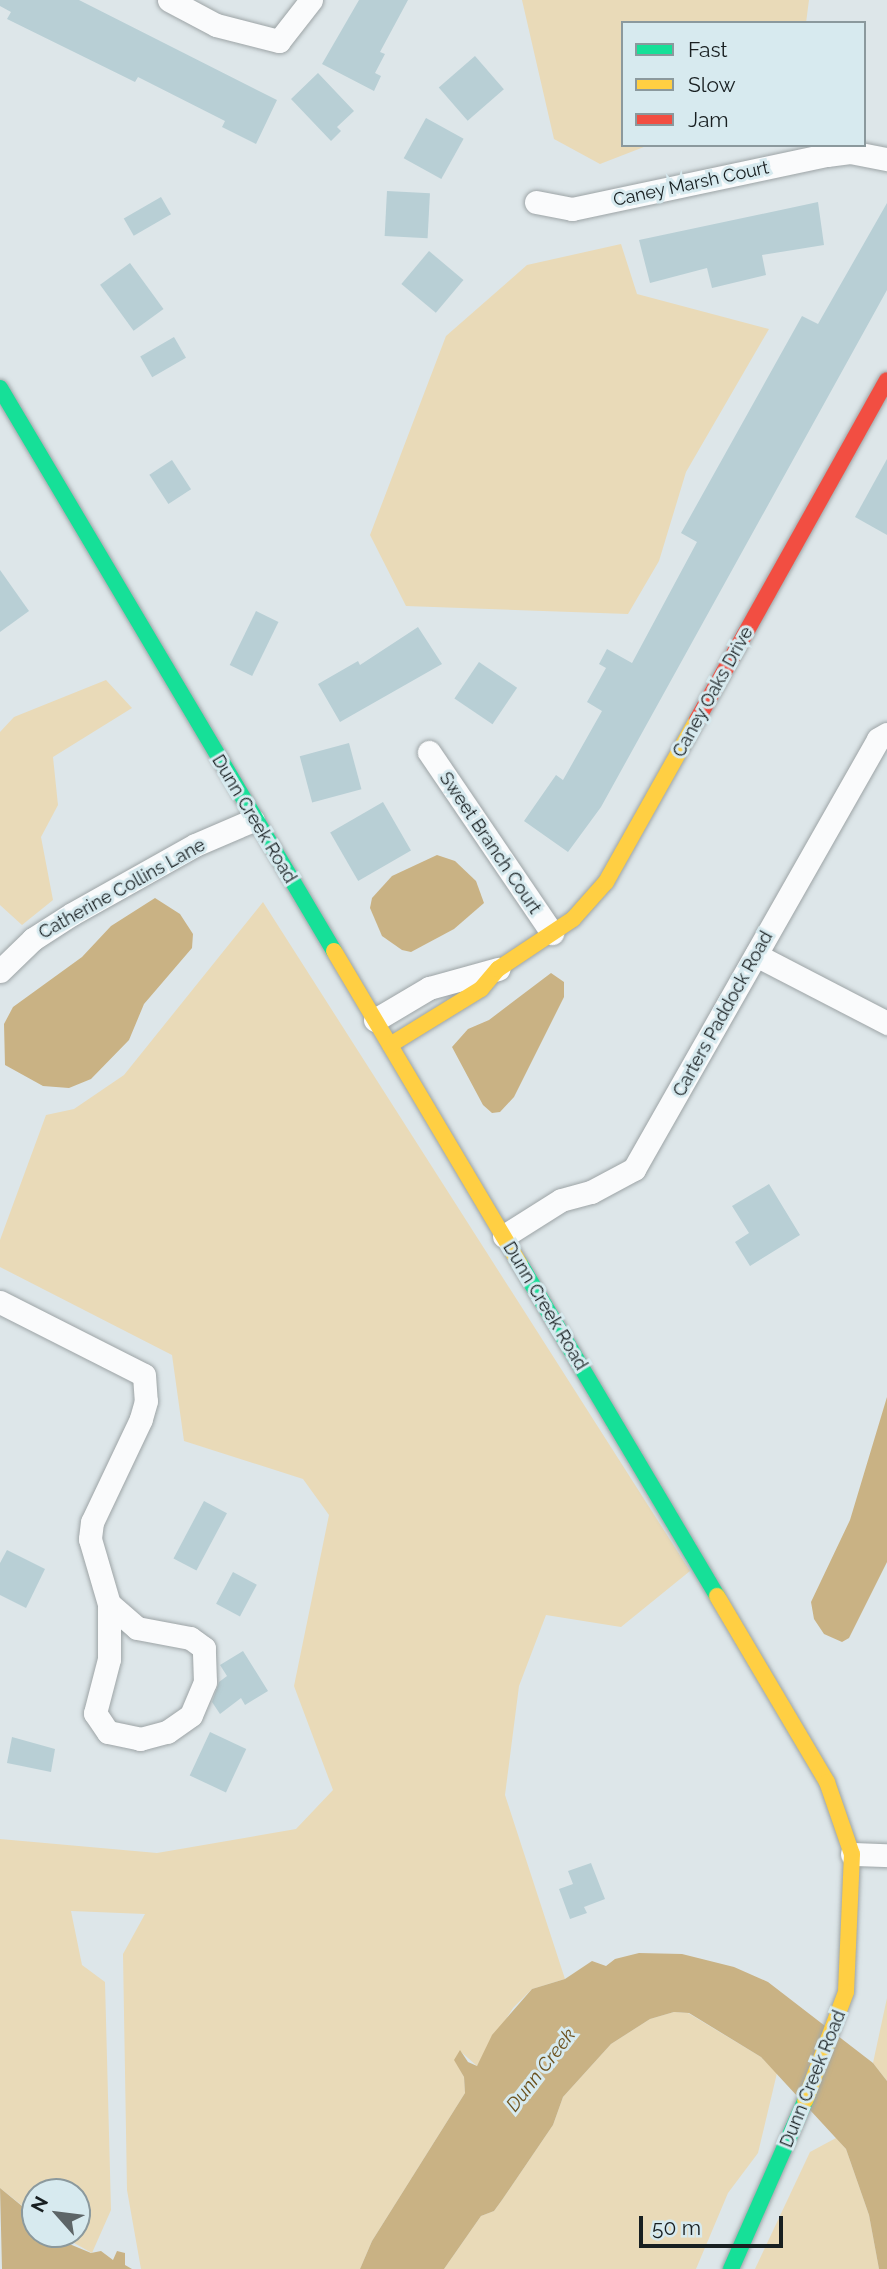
<!DOCTYPE html>
<html>
<head>
<meta charset="utf-8">
<style>
	body { margin:0 }
	#map { position:relative; width:887px; height:2269px; overflow:hidden; background:#dde6e9; font-family:Raleway,sans-serif }
	div>[style] { position:absolute }
	.green>* { inset:0; background:#e9dab8 }
	.water>* { inset:0; background:#c9b284 }
	.building>* { inset:0; background:#b8cfd5; transform-origin:0 0 }
	.roads { filter:drop-shadow(0 0 2px #9da4a6) drop-shadow(0 0 2px #9da4a6) }
	.street>* { height:23px; margin:-11.5px; padding:0 11.5px; transform-origin:11.5px; border-radius:11.5px; background:#fafbfc }
	.fast>* { height:16px; margin:-8px; padding:0 8px; transform-origin:8px; border-radius:8px; background:#16e098 }
	.slow>* { height:16px; margin:-8px; padding:0 8px; transform-origin:8px; border-radius:8px; background:#ffcf43 }
	.jam>* { height:16px; margin:-8px; padding:0 8px; transform-origin:8px; border-radius:8px; background:#f24e42 }
	span { translate:-50% -50%; white-space:nowrap; text-align:center; line-height:1.15; -webkit-text-stroke:6px #d7eaef; paint-order:stroke }
	.street-label { font-size:18px; color:#181f21 }
	.water-label { font-size:19px; color:#6b511d; font-style:italic }
	.legend { position:absolute; left:621px; top:21px; width:245px; height:126px; box-sizing:border-box; background:#d7eaef; border:2px solid #8b999d; margin:0; padding:9px 12px; list-style:none; font-size:21px; color:#181f21 }
	.legend li { display:flex; align-items:center; gap:14px; height:35px }
	.legend b { width:35px; border:2px solid #8b999d }
	.north { position:absolute; left:21px; top:2178px; width:70px; height:70px; box-sizing:border-box; background:#d7eaef; border:2px solid #8b999d; border-radius:50%; rotate:298deg; font-size:19px; font-weight:700; line-height:28px; text-align:center; color:#181f21 }
	.north::after { content:''; display:block; margin:auto; width:24px; height:32px; background:#5d6567; clip-path:polygon(50% 0,100% 100%,50% 72%,0 100%) }
	.scale { position:absolute; left:639px; top:2216px; width:144px; height:32px; box-sizing:border-box; border:4px solid #181f21; border-top:0; padding-left:9px; font-size:21px; line-height:24px; white-space:nowrap; color:#181f21; -webkit-text-stroke:5px #d7eaef; paint-order:stroke }
</style>
</head>
<body>
<div id="map">
	<div class="green">
		<i style="clip-path:polygon(522px 0,809px 0,806px 23px,623px 23px,623px 145px,649px 145px,600px 164px,554px 139px)"></i>
		<i style="clip-path:polygon(621px 244px,637px 294px,769px 329px,686px 472px,659px 561px,628px 614px,406px 606px,370px 535px,446px 336px,527px 265px)"></i>
		<i style="clip-path:polygon(106px 680px,132px 708px,53px 757px,58px 805px,41px 837px,53px 900px,22px 925px,0 905px,0 732px,14px 717px)"></i>
		<i style="clip-path:polygon(263px 902px,690px 1571px,621px 1627px,546px 1615px,519px 1686px,505px 1795px,565px 1979px,532px 1989px,513px 2008px,477px 2066px,460px 2051px,455px 2060px,464px 2077px,465px 2093px,372px 2241px,360px 2269px,141px 2269px,127px 2190px,123px 1954px,145px 1914px,71px 1911px,82px 1965px,105px 1982px,111px 2210px,92px 2253px,58px 2234px,77px 2234px,77px 2192px,35px 2192px,35px 2211px,29px 2211px,0 2188px,0 1839px,157px 1853px,296px 1829px,333px 1790px,294px 1686px,329px 1515px,303px 1479px,184px 1441px,172px 1355px,0 1267px,0 1240px,46px 1115px,74px 1109px,124px 1075px)"></i>
		<i style="clip-path:polygon(887px 1998px,887px 2081px,873px 2063px)"></i>
		<i style="clip-path:polygon(674px 2012px,688px 2013px,761px 2057px,777px 2073px,758px 2153px,728px 2193px,696px 2269px,444px 2269px,481px 2216px,494px 2211px,502px 2200px,553px 2125px,563px 2097px,611px 2044px,650px 2019px)"></i>
		<i style="clip-path:polygon(836px 2138px,846px 2149px,869px 2215px,879px 2269px,755px 2269px,810px 2152px)"></i>
	</div>
	<div class="water">
		<i style="clip-path:polygon(437px 855px,455px 861px,476px 881px,484px 903px,454px 929px,411px 952px,402px 950px,382px 936px,370px 908px,372px 898px,392px 876px)"></i>
		<i style="clip-path:polygon(155px 898px,180px 914px,193px 934px,192px 948px,144px 1004px,129px 1040px,91px 1079px,69px 1088px,43px 1086px,5px 1065px,4px 1024px,13px 1007px,82px 957px,111px 926px)"></i>
		<i style="clip-path:polygon(551px 973px,564px 982px,564px 997px,514px 1097px,500px 1112px,492px 1113px,483px 1105px,452px 1047px,468px 1029px,489px 1020px)"></i>
		<i style="clip-path:polygon(887px 1397px,887px 1562px,849px 1638px,842px 1642px,824px 1634px,814px 1619px,811px 1602px,850px 1520px)"></i>
		<i style="clip-path:polygon(639px 1953px,682px 1954px,734px 1967px,768px 1982px,873px 2063px,887px 2081px,887px 2269px,879px 2269px,869px 2215px,846px 2149px,761px 2057px,689px 2013px,674px 2012px,650px 2019px,611px 2044px,563px 2097px,553px 2125px,502px 2200px,494px 2211px,481px 2216px,444px 2269px,360px 2269px,372px 2241px,465px 2093px,464px 2077px,454px 2060px,460px 2050px,468px 2062px,477px 2066px,492px 2035px,532px 1989px,565px 1979px,592px 1961px,606px 1966px,615px 1959px)"></i>
		<i style="clip-path:polygon(0 2188px,28px 2211px,35px 2211px,35px 2234px,58px 2234px,67px 2243px,91px 2253px,101px 2251px,113px 2260px,117px 2251px,125px 2253px,125px 2265px,132px 2269px,2px 2269px)"></i>
	</div>
	<div class="building">
		<i style="clip-path:polygon(0 0,79px 0,277px 100px,256px 144px,222px 127px,225px 121px,138px 77px,135px 82px,7px 19px,11px 12px,0 6px)"></i>
		<i style="clip-path:polygon(359px 0,408px 0,380px 52px,385px 54px,375px 73px,381px 76px,374px 91px,322px 64px)"></i>
		<i style="left:475px;top:56px;width:44px;height:48px;rotate:49deg"></i>
		<i style="clip-path:polygon(318px 73px,354px 111px,337px 127px,341px 131px,331px 141px,291px 99px)"></i>
		<i style="left:426px;top:118px;width:43px;height:46px;rotate:29deg"></i>
		<i style="left:387px;top:191px;width:43px;height:45px;rotate:3deg"></i>
		<i style="left:161px;top:197px;width:20px;height:43px;rotate:60deg"></i>
		<i style="clip-path:polygon(818px 202px,824px 245px,762px 255px,766px 275px,712px 288px,707px 268px,650px 283px,639px 240px)"></i>
		<i style="clip-path:polygon(887px 203px,887px 290px,601px 807px,568px 852px,524px 821px,556px 775px,563px 780px,602px 711px,587px 702px,606px 668px,599px 664px,607px 649px,632px 663px,697px 542px,681px 533px,802px 316px,818px 324px)"></i>
		<i style="left:429px;top:251px;width:45px;height:43px;rotate:40deg"></i>
		<i style="left:130px;top:263px;width:57px;height:37px;rotate:54deg"></i>
		<i style="left:174px;top:337px;width:24px;height:39px;rotate:60deg"></i>
		<i style="clip-path:polygon(887px 459px,887px 535px,855px 517px)"></i>
		<i style="left:172px;top:460px;width:35px;height:27px;rotate:57deg"></i>
		<i style="clip-path:polygon(0 570px,29px 611px,0 632px)"></i>
		<i style="left:256px;top:611px;width:25px;height:60px;rotate:26deg"></i>
		<i style="clip-path:polygon(418px 627px,442px 664px,340px 722px,318px 684px,358px 661px,360px 665px)"></i>
		<i style="left:479px;top:662px;width:46px;height:44px;rotate:34deg"></i>
		<i style="left:349px;top:743px;width:48px;height:51px;rotate:75deg"></i>
		<i style="left:383px;top:802px;width:56px;height:61px;rotate:60deg"></i>
		<i style="clip-path:polygon(769px 1184px,800px 1235px,750px 1266px,735px 1242px,749px 1233px,732px 1206px)"></i>
		<i style="left:204px;top:1501px;width:26px;height:65px;rotate:28deg"></i>
		<i style="clip-path:polygon(7px 1550px,45px 1569px,26px 1608px,0 1595px,0 1563px)"></i>
		<i style="left:233px;top:1572px;width:27px;height:36px;rotate:28deg"></i>
		<i style="clip-path:polygon(243px 1651px,268px 1691px,245px 1705px,241px 1698px,220px 1714px,212px 1702px,219px 1682px,227px 1676px,220px 1665px)"></i>
		<i style="left:210px;top:1732px;width:40px;height:48px;rotate:25deg"></i>
		<i style="clip-path:polygon(12px 1737px,55px 1749px,51px 1772px,7px 1763px)"></i>
		<i style="clip-path:polygon(591px 1863px,605px 1899px,584px 1907px,587px 1913px,570px 1919px,559px 1889px,573px 1884px,568px 1871px)"></i>
	</div>
	<div class="roads">
		<div class="street">
			<i style="left:169px;top:0;width:53px;rotate:28deg"></i>
			<i style="left:216px;top:25px;width:65px;rotate:14.3deg"></i>
			<i style="left:279px;top:41px;width:52px;rotate:-52deg"></i>
			<i style="left:536px;top:202px;width:37px;rotate:11deg"></i>
			<i style="left:572px;top:209px;width:261px;rotate:-12deg"></i>
			<i style="left:827px;top:155px;width:23px;rotate:-7deg"></i>
			<i style="left:850px;top:152px;width:38px;rotate:11deg"></i>
			<i style="left:429px;top:752px;width:219px;rotate:55.8deg"></i>
			<i style="left:756px;top:955px;width:148px;rotate:27.4deg"></i>
			<i style="left:0;top:971px;width:46px;rotate:-44.1deg"></i>
			<i style="left:33px;top:939px;width:46px;rotate:-32.7deg"></i>
			<i style="left:72px;top:914px;width:141px;rotate:-29.3deg"></i>
			<i style="left:195px;top:845px;width:63px;rotate:-23.3deg"></i>
			<i style="left:375px;top:1020px;width:63px;rotate:-30.7deg"></i>
			<i style="left:429px;top:988px;width:72px;rotate:-15.4deg"></i>
			<i style="left:504px;top:1236px;width:67px;rotate:-32.3deg"></i>
			<i style="left:561px;top:1200px;width:31px;rotate:-15deg"></i>
			<i style="left:591px;top:1192px;width:49px;rotate:-28.1deg"></i>
			<i style="left:634px;top:1169px;width:494px;rotate:-60.4deg"></i>
			<i style="left:878px;top:739px;width:10px;rotate:-29deg"></i>
			<i style="left:0;top:1302px;width:161px;rotate:26.9deg"></i>
			<i style="left:144px;top:1375px;width:26px;rotate:86deg"></i>
			<i style="left:146px;top:1401px;width:19px;rotate:106deg"></i>
			<i style="left:141px;top:1419px;width:114px;rotate:115.4deg"></i>
			<i style="left:92px;top:1522px;width:17px;rotate:97deg"></i>
			<i style="left:90px;top:1539px;width:68px;rotate:73.7deg"></i>
			<i style="left:109px;top:1604px;width:55px;rotate:90deg"></i>
			<i style="left:109px;top:1659px;width:56px;rotate:104.5deg"></i>
			<i style="left:95px;top:1713px;width:23px;rotate:56deg"></i>
			<i style="left:108px;top:1732px;width:33px;rotate:12deg"></i>
			<i style="left:140px;top:1739px;width:28px;rotate:-15deg"></i>
			<i style="left:167px;top:1732px;width:29px;rotate:-35deg"></i>
			<i style="left:191px;top:1715px;width:36px;rotate:-67deg"></i>
			<i style="left:205px;top:1682px;width:34px;rotate:-92deg"></i>
			<i style="left:204px;top:1648px;width:17px;rotate:-144deg"></i>
			<i style="left:190px;top:1638px;width:54px;rotate:-169.3deg"></i>
			<i style="left:137px;top:1628px;width:37px;rotate:-139deg"></i>
			<i style="left:852px;top:1854px;width:35px;rotate:2deg"></i>
		</div>
		<div class="fast">
			<i style="left:0;top:388px;width:655px;rotate:59.32deg"></i>
			<i style="left:520px;top:1264px;width:386px;rotate:59.3deg"></i>
			<i style="left:731px;top:2269px;width:184px;rotate:-66.2deg"></i>
		</div>
		<div class="slow">
			<i style="left:334px;top:951px;width:364px;rotate:59.3deg"></i>
			<i style="left:390px;top:1045px;width:107px;rotate:-31.6deg"></i>
			<i style="left:481px;top:989px;width:26px;rotate:-50deg"></i>
			<i style="left:498px;top:969px;width:90px;rotate:-33.7deg"></i>
			<i style="left:573px;top:919px;width:50px;rotate:-48.3deg"></i>
			<i style="left:606px;top:882px;width:186px;rotate:-60.7deg"></i>
			<i style="left:717px;top:1596px;width:216px;rotate:59.4deg"></i>
			<i style="left:827px;top:1782px;width:76px;rotate:70.9deg"></i>
			<i style="left:852px;top:1854px;width:138px;rotate:92.5deg"></i>
			<i style="left:846px;top:1992px;width:116px;rotate:110.6deg"></i>
		</div>
		<div class="jam">
			<i style="left:697px;top:720px;width:389px;rotate:-60.8deg"></i>
		</div>
	</div>
	<div class="street-label">
		<span style="left:691px;top:184px;rotate:-12deg">Caney Marsh Court</span>
		<span style="left:713px;top:692px;rotate:-61deg">Caney Oaks Drive</span>
		<span style="left:254px;top:819px;rotate:59deg">Dunn Creek Road</span>
		<span style="left:490px;top:843px;rotate:56deg">Sweet Branch Court</span>
		<span style="left:122px;top:889px;rotate:-29deg">Catherine Collins Lane</span>
		<span style="left:723px;top:1014px;rotate:-61deg">Carters Paddock Road</span>
		<span style="left:545px;top:1306px;rotate:59deg">Dunn Creek Road</span>
		<span style="left:813px;top:2079px;rotate:-68deg">Dunn Creek Road</span>
	</div>
	<div class="water-label">
		<span style="left:541px;top:2070px;rotate:-52deg">Dunn Creek</span>
	</div>
	<ul class="legend">
	<li><b style="height:9px;background:#16e098"></b>Fast</li>
	<li><b style="height:9px;background:#ffcf43"></b>Slow</li>
	<li><b style="height:9px;background:#f24e42"></b>Jam</li>
	</ul>
	<div class="north">N</div>
	<div class="scale">50 m</div>
</div>
</body>
</html>
